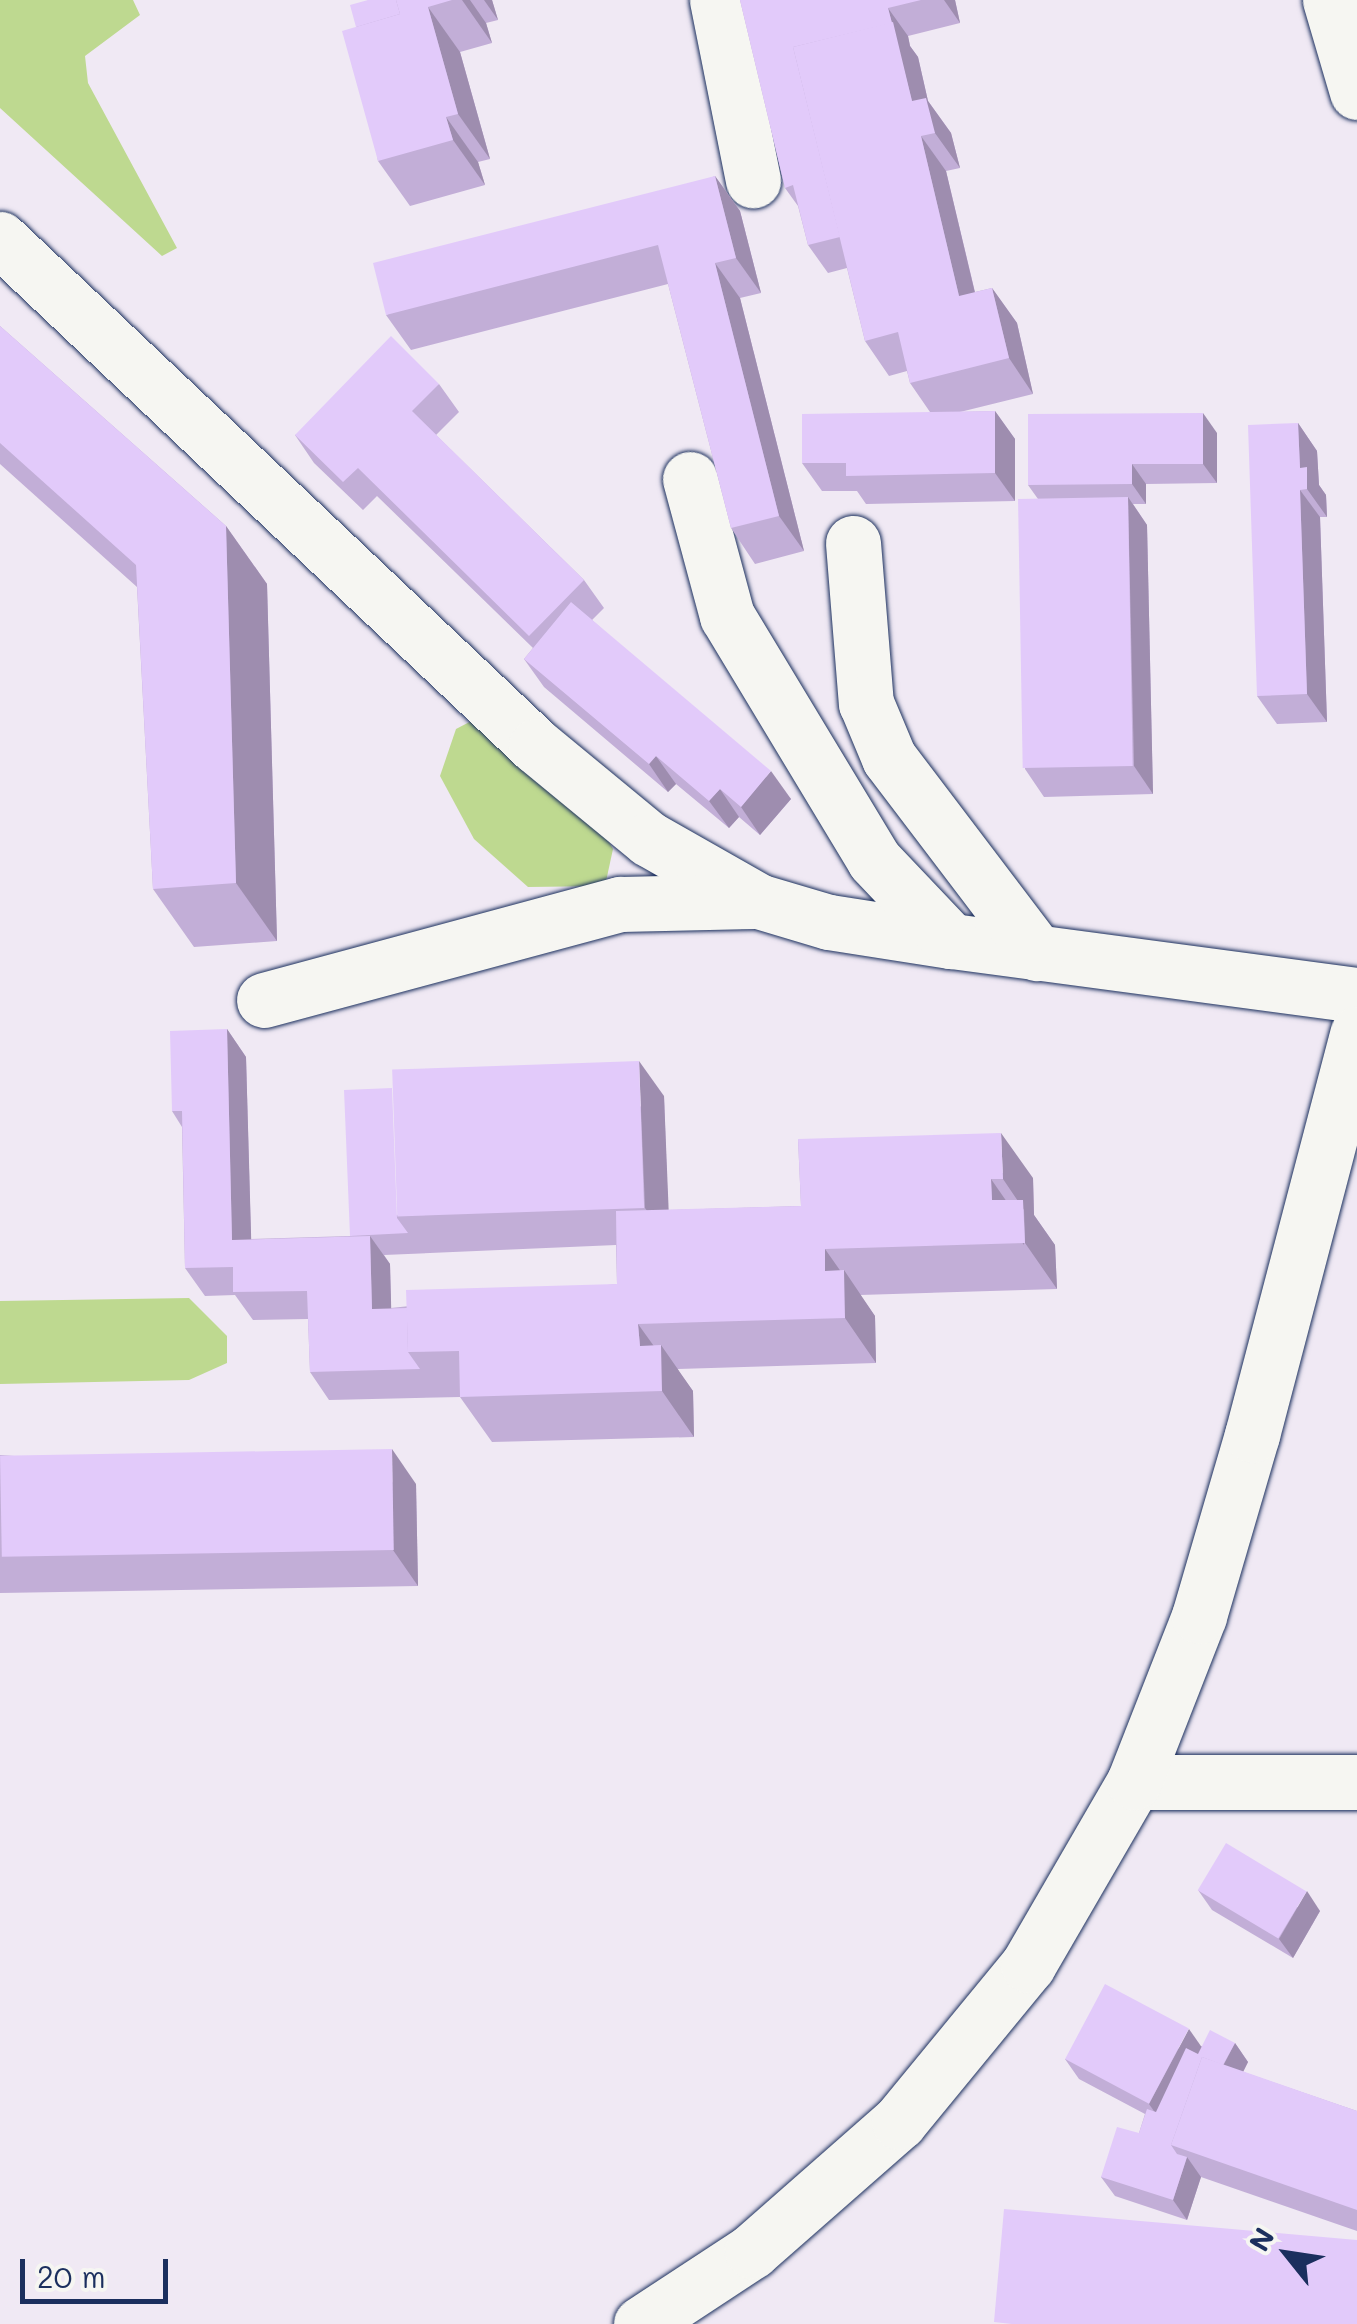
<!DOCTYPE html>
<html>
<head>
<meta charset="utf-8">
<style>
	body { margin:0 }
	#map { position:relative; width:1357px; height:2324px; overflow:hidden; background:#f0e9f4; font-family:Mali,sans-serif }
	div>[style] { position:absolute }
	.green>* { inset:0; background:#bed990 }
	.roads { filter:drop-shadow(0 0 2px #1b2f5e) drop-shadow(0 0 2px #1b2f5e) }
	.minor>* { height:55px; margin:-27.5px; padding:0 27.5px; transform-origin:27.5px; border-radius:27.5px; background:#f6f6f2 }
	.wall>* { inset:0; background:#c2aed7 }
	.shaded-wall>* { inset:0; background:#9e8daf }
	.building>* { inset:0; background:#e2cafa; transform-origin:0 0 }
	span { translate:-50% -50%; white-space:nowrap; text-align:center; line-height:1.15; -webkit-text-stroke:10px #f6f6f2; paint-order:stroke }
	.north { position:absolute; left:1237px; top:2204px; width:100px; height:100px; -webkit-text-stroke:8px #f6f6f2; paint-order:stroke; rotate:300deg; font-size:28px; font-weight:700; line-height:40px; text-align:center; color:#1b2f5e }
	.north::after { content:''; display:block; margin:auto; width:35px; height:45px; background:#1b2f5e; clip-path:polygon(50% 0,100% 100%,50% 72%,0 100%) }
	.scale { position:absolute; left:20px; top:2259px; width:148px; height:45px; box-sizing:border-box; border:5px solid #1b2f5e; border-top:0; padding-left:12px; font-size:30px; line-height:35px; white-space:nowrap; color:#1b2f5e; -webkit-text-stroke:8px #f6f6f2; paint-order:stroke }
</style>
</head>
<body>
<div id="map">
	<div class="green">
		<i style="clip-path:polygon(0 0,133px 0,140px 15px,85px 56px,88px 83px,177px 248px,162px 256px,0 108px)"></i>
		<i style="clip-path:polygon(481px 716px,594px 815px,613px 849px,605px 886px,528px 887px,474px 839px,440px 776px,456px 729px)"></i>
		<i style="clip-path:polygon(189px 1298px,227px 1336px,227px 1363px,189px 1380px,0 1384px,0 1301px)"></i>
	</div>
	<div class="roads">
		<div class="minor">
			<i style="left:717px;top:0;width:184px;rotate:78.7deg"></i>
			<i style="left:1330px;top:0;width:96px;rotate:73.6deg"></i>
			<i style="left:0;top:239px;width:738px;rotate:43.41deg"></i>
			<i style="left:536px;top:746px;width:146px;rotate:39.5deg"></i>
			<i style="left:649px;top:839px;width:125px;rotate:29.6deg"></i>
			<i style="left:758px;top:901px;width:74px;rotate:16.5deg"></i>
			<i style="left:829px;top:922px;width:123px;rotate:8.9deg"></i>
			<i style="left:951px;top:941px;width:410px;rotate:7.6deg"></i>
			<i style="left:690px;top:479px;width:142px;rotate:74.9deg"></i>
			<i style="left:727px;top:616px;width:285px;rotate:58.9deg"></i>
			<i style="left:874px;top:860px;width:112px;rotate:46.5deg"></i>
			<i style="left:853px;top:543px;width:161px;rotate:85.4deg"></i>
			<i style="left:866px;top:703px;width:60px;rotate:67.3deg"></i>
			<i style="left:889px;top:758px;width:245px;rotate:52.8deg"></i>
			<i style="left:264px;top:1000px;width:369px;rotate:-15.1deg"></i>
			<i style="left:620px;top:904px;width:135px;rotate:-1.3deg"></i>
			<i style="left:1134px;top:1782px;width:223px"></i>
			<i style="left:641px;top:2324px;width:133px;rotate:-33.3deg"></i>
			<i style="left:752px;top:2251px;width:196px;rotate:-41.3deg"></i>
			<i style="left:899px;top:2122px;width:203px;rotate:-50.6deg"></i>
			<i style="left:1028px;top:1965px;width:211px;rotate:-59.9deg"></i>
			<i style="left:1134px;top:1782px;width:178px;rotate:-68.6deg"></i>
			<i style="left:1199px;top:1616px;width:189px;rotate:-73.7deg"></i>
			<i style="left:1252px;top:1435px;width:415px;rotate:-75.3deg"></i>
		</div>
	</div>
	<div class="wall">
		<i style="clip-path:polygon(368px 0,492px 0,498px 20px,486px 23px,492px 43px,460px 52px,490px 159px,478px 162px,485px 185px,410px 206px,378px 161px,356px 27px)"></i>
		<i style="clip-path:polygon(740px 0,955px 0,960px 23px,908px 36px,910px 46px,918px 57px,928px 101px,951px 133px,960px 168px,946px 171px,975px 292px,992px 288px,1017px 323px,1033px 394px,960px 412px,995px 411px,1015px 439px,1015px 501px,866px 504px,857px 491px,822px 491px,802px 463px,930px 412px,910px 383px,907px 371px,889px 376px,865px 341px,847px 268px,828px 273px,808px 245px,798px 206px,785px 188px)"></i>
		<i style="clip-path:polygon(715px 176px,740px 211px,761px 293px,740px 298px,804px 551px,755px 564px,731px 528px,668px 284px,411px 350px,386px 315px)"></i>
		<i style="clip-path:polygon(0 326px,226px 526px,267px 584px,277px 941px,194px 947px,153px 889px,137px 587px,0 464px)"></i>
		<i style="clip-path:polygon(439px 384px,459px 412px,436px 435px,584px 580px,604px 608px,592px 620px,791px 799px,760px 835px,739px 817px,729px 828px,676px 784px,668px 792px,544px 687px,524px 659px,533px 648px,377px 496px,363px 510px,314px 463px,295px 435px)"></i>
		<i style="clip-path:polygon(1298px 423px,1317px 451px,1319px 485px,1326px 495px,1327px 517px,1320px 517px,1327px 722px,1277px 724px,1257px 696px)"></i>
		<i style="clip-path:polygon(1217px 433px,1217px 483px,1146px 484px,1146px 504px,1133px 504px,1147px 525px,1153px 794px,1044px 797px,1025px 769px,1038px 499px,1028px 485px)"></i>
		<i style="clip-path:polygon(evenodd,227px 1029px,246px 1057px,251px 1239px,350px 1236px,664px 1096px,668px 1210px,801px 1206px,798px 1139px,1033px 1178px,1034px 1215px,1055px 1245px,1057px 1289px,860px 1295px,875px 1316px,876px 1363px,677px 1369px,693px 1391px,694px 1437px,492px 1442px,460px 1397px,329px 1400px,310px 1372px,308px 1319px,253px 1320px,235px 1295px,205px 1296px,185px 1268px,182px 1127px,172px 1111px,227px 1029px,616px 1245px,617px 1284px,391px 1308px,390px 1264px,384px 1255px,616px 1245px)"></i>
		<i style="clip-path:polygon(0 1455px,416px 1484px,418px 1586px,0 1593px)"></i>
		<i style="clip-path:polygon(1198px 1890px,1320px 1911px,1293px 1958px,1212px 1910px)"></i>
		<i style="clip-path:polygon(1235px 2043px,1248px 2062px,1243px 2072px,1357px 2111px,1357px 2231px,1201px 2177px,1187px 2220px,1115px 2196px,1101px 2177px,1139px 2133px,1145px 2114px,1079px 2079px,1065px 2059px)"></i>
	</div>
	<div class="shaded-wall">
		<i style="clip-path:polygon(462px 0,470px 0,486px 23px,492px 43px)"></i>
		<i style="clip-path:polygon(484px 0,492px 0,498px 20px)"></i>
		<i style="clip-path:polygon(944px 0,955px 0,960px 23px)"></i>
		<i style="clip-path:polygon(428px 7px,460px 52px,490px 159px,458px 114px)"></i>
		<i style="clip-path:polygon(888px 8px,908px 36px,910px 46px,918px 57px,928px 101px,951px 133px,960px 168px,912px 101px)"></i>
		<i style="clip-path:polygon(446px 117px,478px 162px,485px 185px,453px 140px)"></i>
		<i style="clip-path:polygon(921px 136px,946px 171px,984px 331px,959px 296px)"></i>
		<i style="clip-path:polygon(715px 176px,740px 211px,761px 293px,736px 258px)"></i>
		<i style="clip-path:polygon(715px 263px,740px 298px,804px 551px,779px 516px)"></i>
		<i style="clip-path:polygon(992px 288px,1017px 323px,1033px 394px,1009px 358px)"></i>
		<i style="clip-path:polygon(995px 411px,1015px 439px,1015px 501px,995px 473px)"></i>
		<i style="clip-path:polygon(1203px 413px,1217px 433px,1217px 483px,1203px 464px)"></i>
		<i style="clip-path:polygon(1298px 423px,1317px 451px,1319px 485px,1326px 495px,1327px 517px,1307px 489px,1300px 468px)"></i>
		<i style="clip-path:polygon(1132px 464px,1146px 484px,1146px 504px,1132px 484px)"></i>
		<i style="clip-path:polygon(1300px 490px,1320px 517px,1327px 722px,1307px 694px)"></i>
		<i style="clip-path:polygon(1128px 497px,1147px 525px,1153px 794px,1134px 766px)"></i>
		<i style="clip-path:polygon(226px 526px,267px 584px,277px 941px,236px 883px)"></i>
		<i style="clip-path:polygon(656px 756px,676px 784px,668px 792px,649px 764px)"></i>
		<i style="clip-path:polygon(771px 771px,791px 799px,760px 835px,741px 807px)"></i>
		<i style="clip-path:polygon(720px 789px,739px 817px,729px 828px,709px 801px)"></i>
		<i style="clip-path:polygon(227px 1029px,246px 1057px,252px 1268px,232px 1240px)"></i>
		<i style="clip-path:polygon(639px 1061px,664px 1096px,670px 1243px,645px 1208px)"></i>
		<i style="clip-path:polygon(1001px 1133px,1033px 1178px,1034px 1215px,1055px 1245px,1057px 1289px,1025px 1243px,1024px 1210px,1003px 1179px)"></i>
		<i style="clip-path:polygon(991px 1179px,1023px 1225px,1024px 1245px,992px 1200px)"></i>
		<i style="clip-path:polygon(370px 1236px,390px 1264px,392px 1337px,372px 1309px)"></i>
		<i style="clip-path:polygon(825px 1249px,844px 1276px,844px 1270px,875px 1316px,876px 1363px,845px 1318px,825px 1271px)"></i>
		<i style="clip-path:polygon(638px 1324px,661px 1356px,661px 1345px,693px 1391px,694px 1437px,662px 1391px,640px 1346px)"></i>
		<i style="clip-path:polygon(392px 1449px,416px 1484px,418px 1586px,393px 1550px)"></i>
		<i style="clip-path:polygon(1307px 1891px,1320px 1911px,1293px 1958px,1279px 1939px)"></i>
		<i style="clip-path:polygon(1189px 2029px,1203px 2049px,1163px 2124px,1149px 2104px)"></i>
		<i style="clip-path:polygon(1235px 2043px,1248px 2062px,1234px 2090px,1221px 2070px)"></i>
		<i style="clip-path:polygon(1187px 2157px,1201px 2177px,1187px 2220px,1173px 2200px)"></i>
	</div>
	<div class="building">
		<i style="clip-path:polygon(368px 0,396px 0,400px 14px,356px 27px,350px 5px)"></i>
		<i style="clip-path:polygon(396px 0,452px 0,428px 7px,458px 114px,446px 117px,453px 140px,378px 161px,342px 31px,400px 14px)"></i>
		<i style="clip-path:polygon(740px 0,921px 0,888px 8px,892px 23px,793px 47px,840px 237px,808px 245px,793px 185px,785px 188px)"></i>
		<i style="clip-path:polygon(893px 22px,912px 101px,926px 98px,935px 133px,921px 136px,959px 296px,992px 288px,1009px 358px,910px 383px,898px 332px,865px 341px,793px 47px)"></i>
		<i style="clip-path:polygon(715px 176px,736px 258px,715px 263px,779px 516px,731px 528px,658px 245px,386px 315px,373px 263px)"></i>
		<i style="clip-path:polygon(0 326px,226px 526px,236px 883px,153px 889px,136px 565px,0 443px)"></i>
		<i style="clip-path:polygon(391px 336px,439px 384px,412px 411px,584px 580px,529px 636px,358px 468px,343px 482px,295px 435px)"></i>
		<i style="clip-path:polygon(995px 411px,995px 473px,846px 476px,846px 463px,802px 463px,802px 414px)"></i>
		<i style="clip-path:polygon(1203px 413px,1203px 464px,1132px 464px,1132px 484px,1028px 485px,1028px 414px)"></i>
		<i style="clip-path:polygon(1298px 423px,1300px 468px,1307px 467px,1307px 489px,1300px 490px,1307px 694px,1257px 696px,1248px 425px)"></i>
		<i style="left:1128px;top:497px;width:269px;height:110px;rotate:89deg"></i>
		<i style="clip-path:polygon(571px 602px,771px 771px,741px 807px,720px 789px,709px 801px,656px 756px,649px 764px,524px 659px)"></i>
		<i style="clip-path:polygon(227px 1029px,232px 1240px,370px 1236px,372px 1309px,407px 1308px,408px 1352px,420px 1369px,310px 1372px,307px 1291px,233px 1292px,233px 1267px,185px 1268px,182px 1111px,172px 1111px,170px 1031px)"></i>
		<i style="left:639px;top:1061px;width:147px;height:247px;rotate:88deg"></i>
		<i style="clip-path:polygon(392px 1088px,397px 1218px,408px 1233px,350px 1236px,344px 1090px)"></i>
		<i style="clip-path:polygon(1001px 1133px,1003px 1179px,991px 1179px,992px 1200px,1023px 1200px,1025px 1243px,825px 1249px,825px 1271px,844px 1270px,845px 1318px,638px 1324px,640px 1346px,661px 1345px,662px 1391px,460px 1397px,459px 1351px,408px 1352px,406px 1290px,617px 1284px,616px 1211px,801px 1206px,798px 1139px)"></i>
		<i style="left:392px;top:1449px;width:101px;height:392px;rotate:89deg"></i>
		<i style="left:1226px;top:1843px;width:94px;height:55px;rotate:31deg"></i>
		<i style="left:1105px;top:1984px;width:95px;height:85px;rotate:28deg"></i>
		<i style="clip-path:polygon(1210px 2030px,1235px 2043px,1223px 2065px,1202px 2057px,1171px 2145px,1177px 2154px,1187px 2157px,1173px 2200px,1101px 2177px,1117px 2127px,1139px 2133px,1147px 2109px,1156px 2112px,1186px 2048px,1198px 2054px)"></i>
		<i style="clip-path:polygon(1202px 2057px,1357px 2111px,1357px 2210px,1171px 2145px)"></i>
		<i style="clip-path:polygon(1004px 2209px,1357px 2240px,1357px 2324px,1012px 2324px,994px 2322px)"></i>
	</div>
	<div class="north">N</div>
	<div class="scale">20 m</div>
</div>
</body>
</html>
